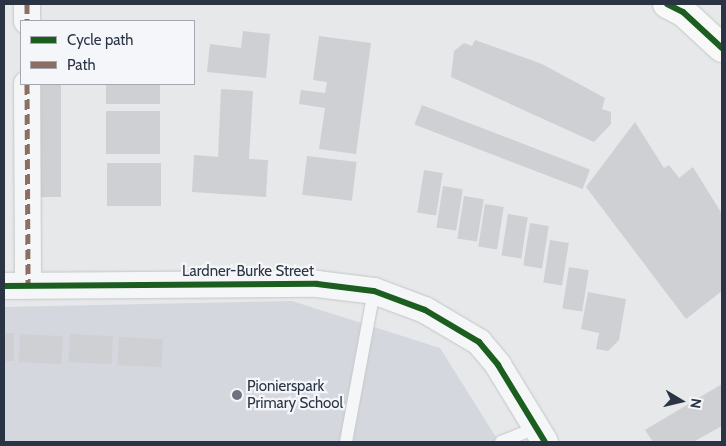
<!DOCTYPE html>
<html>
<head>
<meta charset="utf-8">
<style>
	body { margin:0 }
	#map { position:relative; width:726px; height:446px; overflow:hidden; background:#e6e8ea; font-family:Cabin,sans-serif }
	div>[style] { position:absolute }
	.built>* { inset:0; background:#d4d7dd }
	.building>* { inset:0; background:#ced0d3; transform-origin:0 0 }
	.roads { filter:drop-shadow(0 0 1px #c4c6c8) drop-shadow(0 0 1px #c4c6c8) }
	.lane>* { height:12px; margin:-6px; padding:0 6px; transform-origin:6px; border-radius:6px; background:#f5f6f7 }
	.street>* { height:26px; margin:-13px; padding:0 13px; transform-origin:13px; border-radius:13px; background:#f5f6f7 }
	.secondary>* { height:28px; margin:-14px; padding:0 14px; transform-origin:14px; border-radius:14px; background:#f8f8f8 }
	.quiet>* { height:5px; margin-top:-2.5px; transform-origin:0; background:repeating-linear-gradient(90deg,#8d6e63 0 10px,transparent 0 15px) }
	.cycleway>* { height:6px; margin:-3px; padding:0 3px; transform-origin:3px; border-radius:3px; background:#1b5e20 }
	.dots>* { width:14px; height:14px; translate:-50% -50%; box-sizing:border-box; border:2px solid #f4f6f9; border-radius:50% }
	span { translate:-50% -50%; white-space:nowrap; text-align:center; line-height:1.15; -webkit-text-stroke:4.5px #f4f6f9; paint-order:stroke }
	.street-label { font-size:15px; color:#2b3445 }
	.poi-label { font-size:15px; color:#2b3445 }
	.left { translate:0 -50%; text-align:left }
	.frame { position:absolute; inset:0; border:5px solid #2b3445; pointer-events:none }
	.legend { position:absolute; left:20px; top:20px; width:175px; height:65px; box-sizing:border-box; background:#f4f6f9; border:1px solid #a4a8b1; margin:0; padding:6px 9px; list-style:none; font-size:15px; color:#2b3445 }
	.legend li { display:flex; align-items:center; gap:10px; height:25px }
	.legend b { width:25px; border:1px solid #a4a8b1 }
	.north { position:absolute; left:656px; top:376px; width:50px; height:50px; -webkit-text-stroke:4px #f4f6f9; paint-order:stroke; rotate:99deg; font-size:14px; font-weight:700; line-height:20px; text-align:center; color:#2b3445 }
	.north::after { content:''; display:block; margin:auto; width:18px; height:22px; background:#2b3445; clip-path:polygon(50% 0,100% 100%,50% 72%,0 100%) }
</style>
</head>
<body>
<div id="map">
	<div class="built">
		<i style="clip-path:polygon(292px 301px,440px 348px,499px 442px,4px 442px,4px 307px)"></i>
	</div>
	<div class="building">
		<i style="clip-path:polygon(243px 31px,270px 34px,266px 78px,207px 72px,210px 44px,241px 48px)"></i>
		<i style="clip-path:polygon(319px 36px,371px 43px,356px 154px,319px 149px,325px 108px,299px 104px,301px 90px,325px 93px,327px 82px,313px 80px)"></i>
		<i style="clip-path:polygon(475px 40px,542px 64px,605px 98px,602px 109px,611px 112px,611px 124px,594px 142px,451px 77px,454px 51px,464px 43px,472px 46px)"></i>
		<i style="left:41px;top:84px;width:20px;height:113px"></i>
		<i style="left:106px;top:84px;width:54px;height:20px"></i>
		<i style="clip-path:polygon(221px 89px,253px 91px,249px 159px,268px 160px,266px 197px,192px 192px,194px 155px,218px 157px)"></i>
		<i style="left:422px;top:105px;width:180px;height:21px;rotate:21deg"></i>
		<i style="left:106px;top:111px;width:54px;height:43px"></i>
		<i style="clip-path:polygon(635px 122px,664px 168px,669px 165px,679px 178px,693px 167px,722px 214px,722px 291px,686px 319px,586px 187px)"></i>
		<i style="left:307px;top:156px;width:50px;height:39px;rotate:7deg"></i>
		<i style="left:161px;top:163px;width:43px;height:54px;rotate:90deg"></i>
		<i style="left:424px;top:170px;width:19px;height:43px;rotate:9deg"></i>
		<i style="left:443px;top:186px;width:20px;height:42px;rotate:9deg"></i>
		<i style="left:464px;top:196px;width:20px;height:43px;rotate:9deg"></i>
		<i style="left:485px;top:204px;width:19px;height:43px;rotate:9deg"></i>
		<i style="left:508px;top:214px;width:20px;height:42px;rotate:9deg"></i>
		<i style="left:530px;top:223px;width:19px;height:43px;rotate:9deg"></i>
		<i style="left:550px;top:240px;width:19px;height:43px;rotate:9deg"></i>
		<i style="left:569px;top:267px;width:20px;height:42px;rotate:9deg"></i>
		<i style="clip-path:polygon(588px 292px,626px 299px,619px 340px,608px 351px,596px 349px,599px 333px,581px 329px)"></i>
		<i style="left:4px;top:333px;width:10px;height:28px"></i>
		<i style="left:20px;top:334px;width:43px;height:28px;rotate:3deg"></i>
		<i style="left:70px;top:334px;width:43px;height:28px;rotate:3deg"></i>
		<i style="left:119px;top:337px;width:44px;height:28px;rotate:3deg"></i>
		<i style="clip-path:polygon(722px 384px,722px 426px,693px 442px,653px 442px,645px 430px)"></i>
	</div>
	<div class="roads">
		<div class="lane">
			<i style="left:346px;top:442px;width:154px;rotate:-79.5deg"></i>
			<i style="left:501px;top:442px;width:38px;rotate:-22deg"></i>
		</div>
		<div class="street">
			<i style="left:27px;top:4px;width:17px;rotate:90deg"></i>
			<i style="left:27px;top:84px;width:201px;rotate:89.7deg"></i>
			<i style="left:4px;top:286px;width:313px;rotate:-0.4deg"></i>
			<i style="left:317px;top:284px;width:57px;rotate:7deg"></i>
			<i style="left:374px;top:291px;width:54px;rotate:20.4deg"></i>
			<i style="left:425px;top:310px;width:63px;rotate:30.7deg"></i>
			<i style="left:479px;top:342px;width:30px;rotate:50deg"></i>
			<i style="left:498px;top:365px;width:90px;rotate:58.6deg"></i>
		</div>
		<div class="secondary">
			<i style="left:667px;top:4px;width:18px;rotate:27deg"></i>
			<i style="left:683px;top:12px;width:53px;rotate:42.7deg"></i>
		</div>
	</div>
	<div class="quiet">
		<i style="left:27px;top:4px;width:17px;rotate:90deg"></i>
		<i style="left:27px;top:84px;width:201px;rotate:89.7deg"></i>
	</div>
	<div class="cycleway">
		<i style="left:667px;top:4px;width:18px;rotate:27deg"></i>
		<i style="left:683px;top:12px;width:53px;rotate:42.7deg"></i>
		<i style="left:4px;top:286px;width:313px;rotate:-0.4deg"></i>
		<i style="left:317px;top:284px;width:57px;rotate:7deg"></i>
		<i style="left:374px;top:291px;width:54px;rotate:20.4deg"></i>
		<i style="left:425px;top:310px;width:63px;rotate:30.7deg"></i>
		<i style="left:479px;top:342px;width:30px;rotate:50deg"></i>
		<i style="left:498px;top:365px;width:90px;rotate:58.6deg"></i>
	</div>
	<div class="dots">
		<i style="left:237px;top:395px;background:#6c737f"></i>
	</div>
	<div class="street-label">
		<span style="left:248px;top:272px">Lardner-Burke Street</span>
	</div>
	<div class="poi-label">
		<span class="left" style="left:247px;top:395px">Pionierspark<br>Primary School</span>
	</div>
	<div class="frame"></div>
	<ul class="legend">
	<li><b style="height:6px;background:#1b5e20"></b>Cycle path</li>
	<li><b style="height:6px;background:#8d6e63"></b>Path</li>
	</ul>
	<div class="north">N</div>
</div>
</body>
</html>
